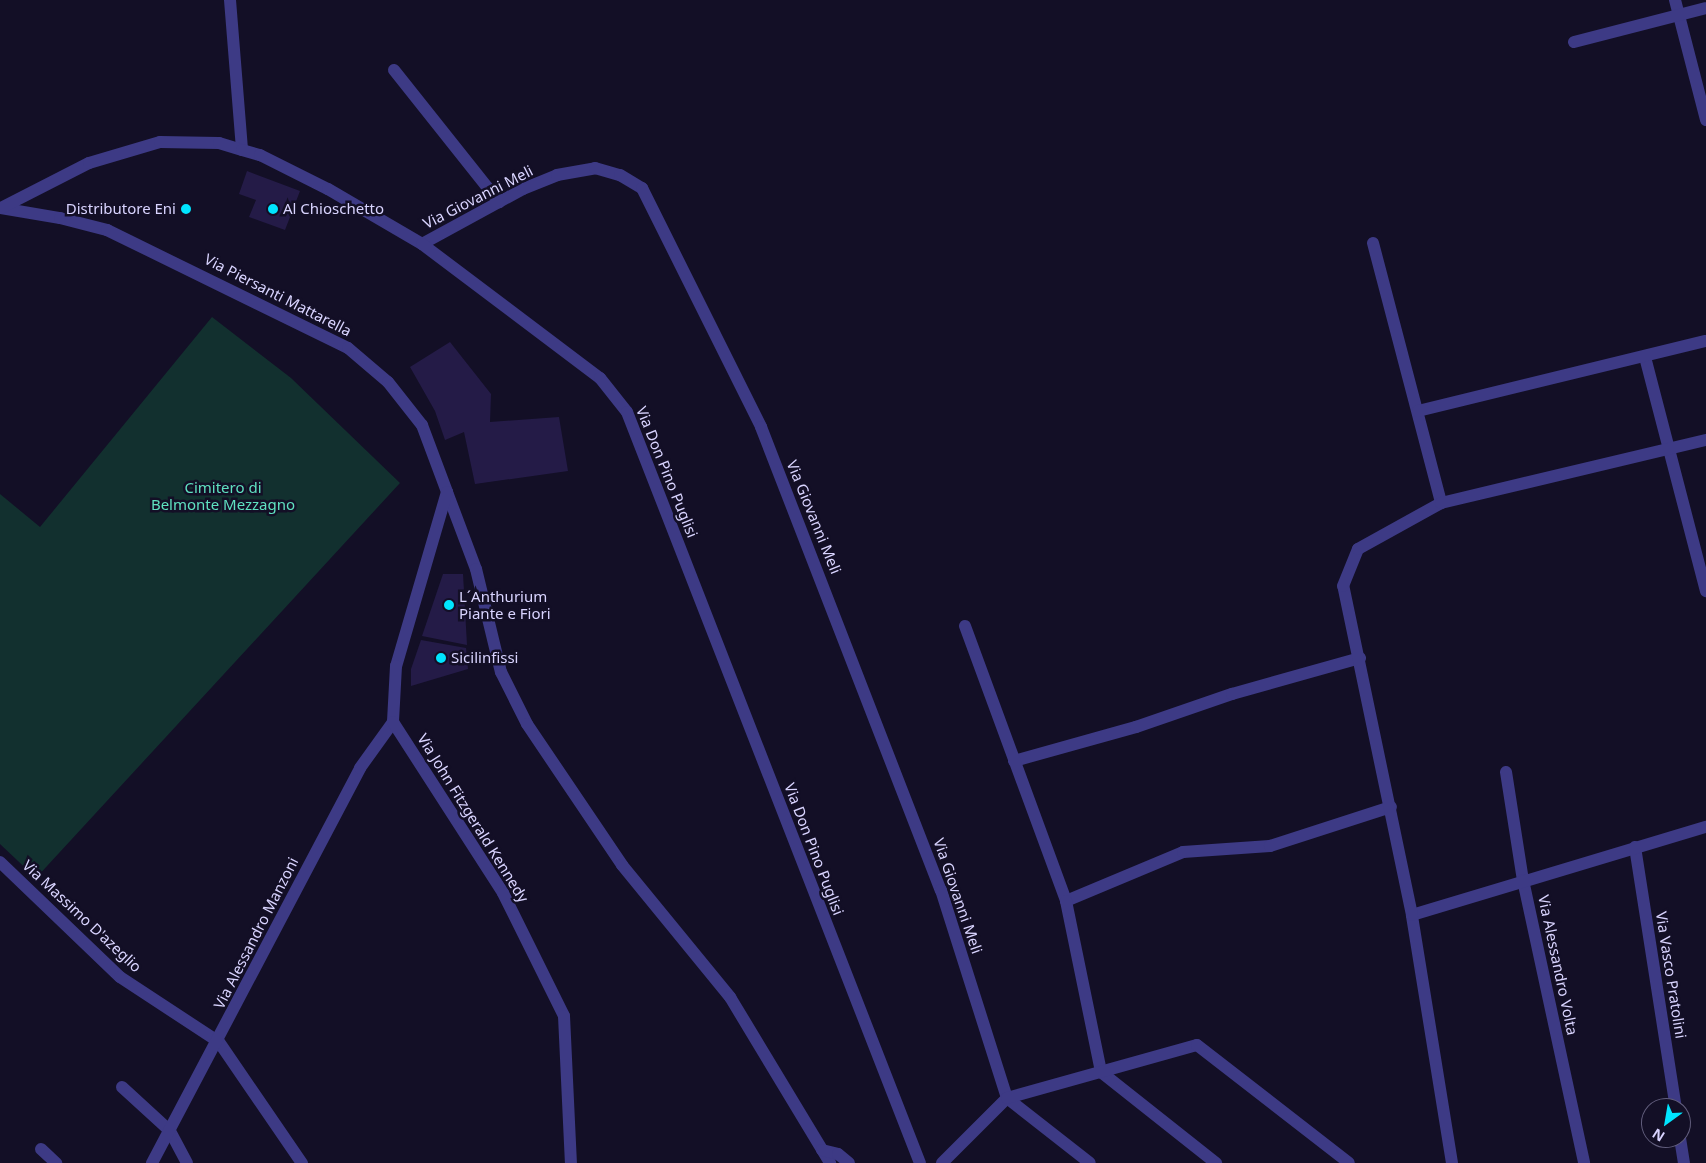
<!DOCTYPE html>
<html>
<head>
<meta charset="utf-8">
<style>
	body { margin:0 }
	#map { position:relative; width:1706px; height:1163px; overflow:hidden; background:#130f26; font-family:"Noto Sans",sans-serif }
	div>[style] { position:absolute }
	.green>* { inset:0; background:#12302f }
	.building>* { inset:0; background:#241b47 }
	.service>* { height:12px; margin:-6px; padding:0 6px; transform-origin:6px; border-radius:6px; background:#3d3a85 }
	.minor>* { height:12px; margin:-6px; padding:0 6px; transform-origin:6px; border-radius:6px; background:#3d3a85 }
	.tertiary>* { height:12px; margin:-6px; padding:0 6px; transform-origin:6px; border-radius:6px; background:#3d3a85 }
	.dots>* { width:14px; height:14px; translate:-50% -50%; box-sizing:border-box; border:2px solid #130f26; border-radius:50% }
	span { translate:-50% -50%; white-space:nowrap; text-align:center; line-height:1.15; -webkit-text-stroke:5px #130f26; paint-order:stroke }
	.street-label { font-size:15px; color:#d9d4ff }
	.poi-label { font-size:15px; color:#d9d4ff }
	.right { translate:-100% -50%; text-align:right }
	.left { translate:0 -50%; text-align:left }
	.park-label { font-size:15px; color:#5fe0c0 }
	.north { position:absolute; left:1641px; top:1098px; width:50px; height:50px; box-sizing:border-box; background:#130f26; border:1px solid #625e7d; border-radius:50%; rotate:212deg; font-size:14px; font-weight:700; line-height:20px; text-align:center; color:#d9d4ff }
	.north::after { content:''; display:block; margin:auto; width:18px; height:22px; background:#00e5ff; clip-path:polygon(50% 0,100% 100%,50% 72%,0 100%) }
</style>
</head>
<body>
<div id="map">
	<div class="green">
		<i style="clip-path:polygon(212px 317px,291px 378px,400px 483px,36px 878px,0 844px,0 494px,40px 527px)"></i>
	</div>
	<div class="building">
		<i style="clip-path:polygon(247px 171px,300px 191px,285px 230px,249px 217px,256px 200px,239px 194px)"></i>
		<i style="clip-path:polygon(450px 342px,491px 394px,490px 422px,559px 417px,568px 471px,475px 484px,464px 432px,445px 440px,435px 411px,410px 367px)"></i>
		<i style="clip-path:polygon(443px 574px,463px 574px,467px 645px,422px 636px)"></i>
		<i style="clip-path:polygon(421px 640px,466px 648px,468px 669px,411px 686px,411px 669px)"></i>
	</div>
	<div class="service">
		<i style="left:394px;top:70px;width:169px;rotate:51.5deg"></i>
		<i style="left:1014px;top:761px;width:127px;rotate:-15.6deg"></i>
		<i style="left:1136px;top:727px;width:102px;rotate:-19deg"></i>
		<i style="left:1232px;top:694px;width:133px;rotate:-15.7deg"></i>
		<i style="left:1066px;top:901px;width:127px;rotate:-22.7deg"></i>
		<i style="left:1183px;top:852px;width:87px;rotate:-3.9deg"></i>
		<i style="left:1270px;top:846px;width:127px;rotate:-17.9deg"></i>
	</div>
	<div class="minor">
		<i style="left:230px;top:0;width:150px;rotate:85.4deg"></i>
		<i style="left:1675px;top:0;width:124px;rotate:75.5deg"></i>
		<i style="left:1574px;top:42px;width:136px;rotate:-14.4deg"></i>
		<i style="left:1373px;top:243px;width:269px;rotate:75.3deg"></i>
		<i style="left:422px;top:244px;width:115px;rotate:-28.6deg"></i>
		<i style="left:523px;top:189px;width:37px;rotate:-22deg"></i>
		<i style="left:557px;top:175px;width:39px;rotate:-10deg"></i>
		<i style="left:595px;top:168px;width:26px;rotate:16deg"></i>
		<i style="left:620px;top:175px;width:26px;rotate:31deg"></i>
		<i style="left:642px;top:188px;width:267px;rotate:63.5deg"></i>
		<i style="left:761px;top:427px;width:497px;rotate:68.8deg"></i>
		<i style="left:941px;top:890px;width:218px;rotate:72.4deg"></i>
		<i style="left:1007px;top:1098px;width:105px;rotate:38.1deg"></i>
		<i style="left:1645px;top:357px;width:242px;rotate:75.4deg"></i>
		<i style="left:1418px;top:411px;width:296px;rotate:-13.7deg"></i>
		<i style="left:447px;top:492px;width:82px;rotate:69.4deg"></i>
		<i style="left:476px;top:569px;width:106px;rotate:76.4deg"></i>
		<i style="left:501px;top:672px;width:58px;rotate:63.4deg"></i>
		<i style="left:527px;top:724px;width:170px;rotate:56deg"></i>
		<i style="left:622px;top:865px;width:171px;rotate:50.7deg"></i>
		<i style="left:730px;top:997px;width:194px;rotate:58.9deg"></i>
		<i style="left:965px;top:626px;width:293px;rotate:69.8deg"></i>
		<i style="left:1066px;top:901px;width:175px;rotate:78.4deg"></i>
		<i style="left:1101px;top:1072px;width:147px;rotate:38.4deg"></i>
		<i style="left:1506px;top:772px;width:109px;rotate:81.1deg"></i>
		<i style="left:1523px;top:880px;width:289px;rotate:77.8deg"></i>
		<i style="left:1635px;top:847px;width:264px;rotate:81.1deg"></i>
		<i style="left:0;top:862px;width:166px;rotate:43.8deg"></i>
		<i style="left:120px;top:977px;width:118px;rotate:33.3deg"></i>
		<i style="left:219px;top:1042px;width:147px;rotate:55.6deg"></i>
		<i style="left:1412px;top:915px;width:307px;rotate:-16.7deg"></i>
		<i style="left:122px;top:1087px;width:65px;rotate:42.5deg"></i>
		<i style="left:170px;top:1131px;width:36px;rotate:62deg"></i>
		<i style="left:1680px;top:1138px;width:25px;rotate:81deg"></i>
		<i style="left:41px;top:1149px;width:21px;rotate:43deg"></i>
		<i style="left:822px;top:1150px;width:16px;rotate:14deg"></i>
		<i style="left:838px;top:1154px;width:14px;rotate:39deg"></i>
		<i style="left:152px;top:1163px;width:446px;rotate:-62.2deg"></i>
		<i style="left:360px;top:768px;width:57px;rotate:-54.3deg"></i>
		<i style="left:942px;top:1163px;width:92px;rotate:-45deg"></i>
		<i style="left:1007px;top:1098px;width:197px;rotate:-15.6deg"></i>
		<i style="left:1197px;top:1045px;width:192px;rotate:37.8deg"></i>
		<i style="left:1452px;top:1163px;width:251px;rotate:-99.2deg"></i>
		<i style="left:1412px;top:915px;width:336px;rotate:-101.8deg"></i>
		<i style="left:1343px;top:586px;width:40px;rotate:-68deg"></i>
		<i style="left:1358px;top:549px;width:95px;rotate:-29deg"></i>
		<i style="left:1441px;top:503px;width:272px;rotate:-13.4deg"></i>
	</div>
	<div class="tertiary">
		<i style="left:0;top:208px;width:61px;rotate:9.5deg"></i>
		<i style="left:60px;top:218px;width:49px;rotate:14.3deg"></i>
		<i style="left:107px;top:230px;width:268px;rotate:26.1deg"></i>
		<i style="left:348px;top:348px;width:52px;rotate:40.4deg"></i>
		<i style="left:388px;top:382px;width:55px;rotate:51.7deg"></i>
		<i style="left:422px;top:425px;width:72px;rotate:69.5deg"></i>
		<i style="left:447px;top:492px;width:181px;rotate:106.3deg"></i>
		<i style="left:396px;top:666px;width:56px;rotate:93.1deg"></i>
		<i style="left:393px;top:722px;width:203px;rotate:57.2deg"></i>
		<i style="left:503px;top:893px;width:137px;rotate:63.6deg"></i>
		<i style="left:564px;top:1016px;width:147px;rotate:87.3deg"></i>
		<i style="left:1px;top:208px;width:99px;rotate:-27.1deg"></i>
		<i style="left:89px;top:163px;width:74px;rotate:-16.5deg"></i>
		<i style="left:160px;top:142px;width:59px;rotate:1deg"></i>
		<i style="left:219px;top:143px;width:24px;rotate:17deg"></i>
		<i style="left:242px;top:150px;width:19px;rotate:16deg"></i>
		<i style="left:260px;top:155px;width:76px;rotate:26.6deg"></i>
		<i style="left:328px;top:189px;width:109px;rotate:30.3deg"></i>
		<i style="left:422px;top:244px;width:223px;rotate:37deg"></i>
		<i style="left:600px;top:378px;width:43px;rotate:51.5deg"></i>
		<i style="left:627px;top:412px;width:806px;rotate:68.69deg"></i>
	</div>
	<div class="dots">
		<i style="left:186px;top:209px;background:#00e5ff"></i>
		<i style="left:273px;top:209px;background:#00e5ff"></i>
		<i style="left:449px;top:605px;background:#00e5ff"></i>
		<i style="left:441px;top:658px;background:#00e5ff"></i>
	</div>
	<div class="street-label">
		<span style="left:478px;top:197px;rotate:-27deg">Via Giovanni Meli</span>
		<span style="left:278px;top:295px;rotate:27deg">Via Piersanti Mattarella</span>
		<span style="left:667px;top:472px;rotate:68deg">Via Don Pino Puglisi</span>
		<span style="left:814px;top:517px;rotate:68deg">Via Giovanni Meli</span>
		<span style="left:473px;top:818px;rotate:58deg">Via John Fitzgerald Kennedy</span>
		<span style="left:814px;top:849px;rotate:69deg">Via Don Pino Puglisi</span>
		<span style="left:958px;top:896px;rotate:71deg">Via Giovanni Meli</span>
		<span style="left:82px;top:916px;rotate:43deg">Via Massimo D'azeglio</span>
		<span style="left:256px;top:933px;rotate:-63deg">Via Alessandro Manzoni</span>
		<span style="left:1558px;top:965px;rotate:78deg">Via Alessandro Volta</span>
		<span style="left:1671px;top:975px;rotate:81deg">Via Vasco Pratolini</span>
	</div>
	<div class="poi-label">
		<span class="right" style="left:176px;top:209px">Distributore Eni</span>
		<span class="left" style="left:283px;top:209px">Al Chioschetto</span>
		<span class="left" style="left:459px;top:605px">L´Anthurium<br>Piante e Fiori</span>
		<span class="left" style="left:451px;top:658px">Sicilinfissi</span>
	</div>
	<div class="park-label">
		<span style="left:223px;top:496px">Cimitero di<br>Belmonte Mezzagno</span>
	</div>
	<div class="north">N</div>
</div>
</body>
</html>
